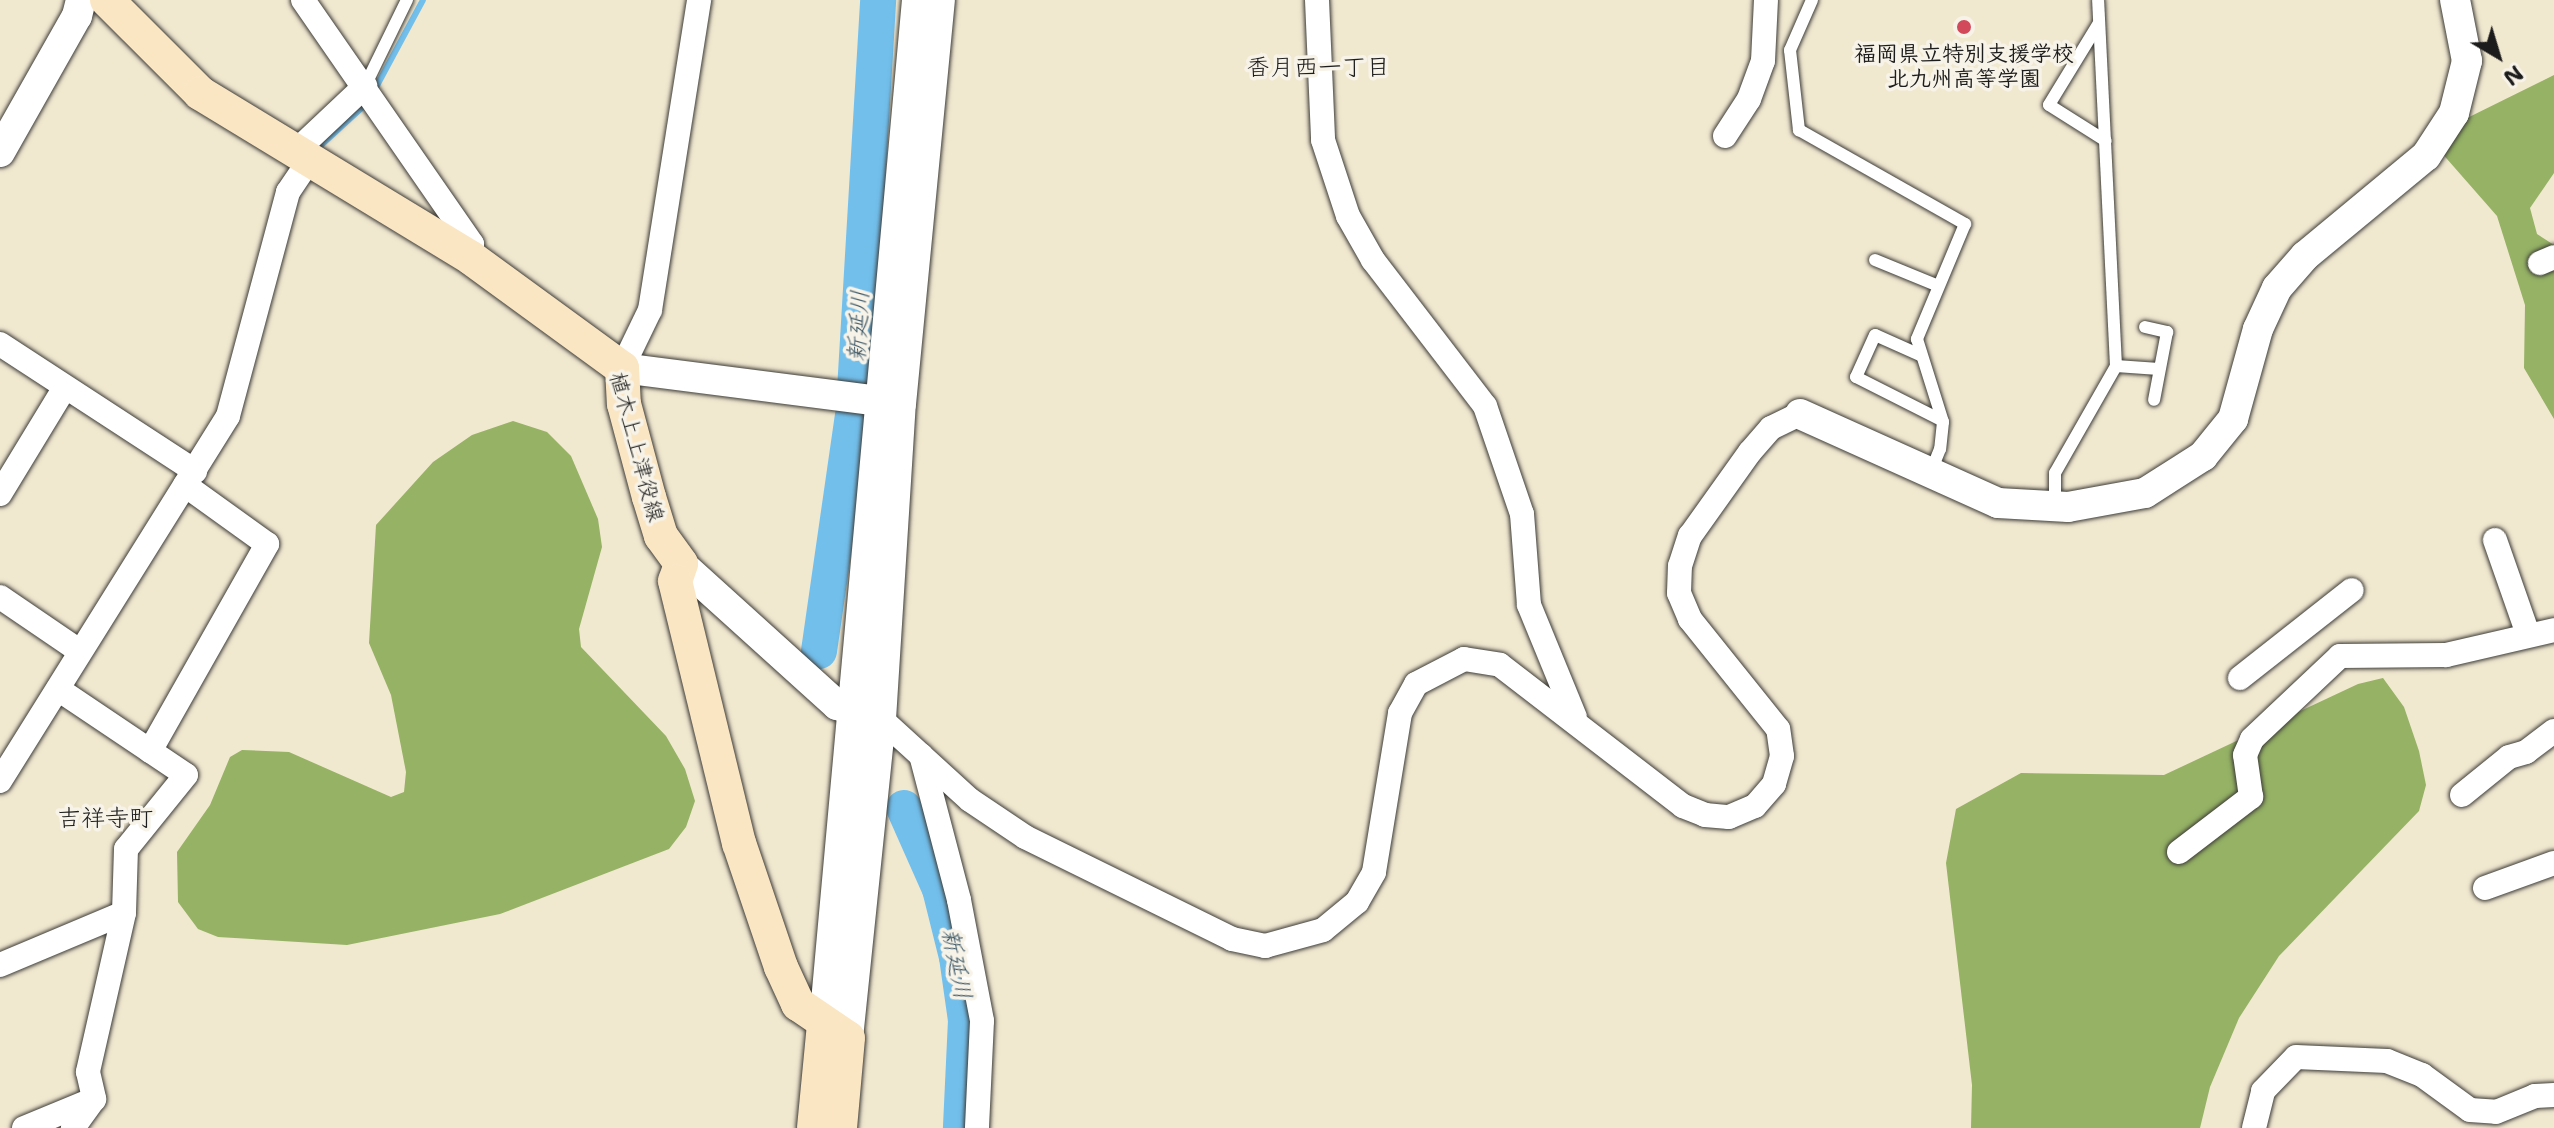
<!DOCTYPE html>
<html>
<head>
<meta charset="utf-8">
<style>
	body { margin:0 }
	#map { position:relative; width:2554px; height:1128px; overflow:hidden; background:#f1e8d0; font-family:"Shantell Sans","Klee One",sans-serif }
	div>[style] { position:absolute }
	.forest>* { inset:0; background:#95b265 }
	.stream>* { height:6px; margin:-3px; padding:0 3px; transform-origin:3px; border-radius:3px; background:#72bfec }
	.river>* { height:36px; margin:-18px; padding:0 18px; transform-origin:18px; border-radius:18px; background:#72bfec }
	.roads { filter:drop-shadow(0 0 2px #3c3b37) drop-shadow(0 0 2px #3c3b37) }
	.service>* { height:12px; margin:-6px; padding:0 6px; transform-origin:6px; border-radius:6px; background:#fff }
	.minor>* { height:24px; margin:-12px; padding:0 12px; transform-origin:12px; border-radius:12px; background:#fff }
	.tertiary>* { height:30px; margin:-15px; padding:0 15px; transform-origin:15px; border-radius:15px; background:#fff }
	.secondary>* { height:34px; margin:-17px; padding:0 17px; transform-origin:17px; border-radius:17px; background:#fbe6c4 }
	.dots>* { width:22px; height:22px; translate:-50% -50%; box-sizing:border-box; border:4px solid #f7f3e8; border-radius:50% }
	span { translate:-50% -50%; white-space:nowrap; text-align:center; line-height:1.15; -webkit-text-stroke:7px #f7f3e8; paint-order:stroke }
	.poi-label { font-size:22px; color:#1c1c1c; font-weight:700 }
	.street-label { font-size:22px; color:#1c1c1c }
	.neighbourhood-label { font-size:24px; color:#1c1c1c }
	.water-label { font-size:24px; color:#3a5565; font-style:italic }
	.north { position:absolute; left:2458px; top:16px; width:80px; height:80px; -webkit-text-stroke:6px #f7f3e8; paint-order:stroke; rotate:142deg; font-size:22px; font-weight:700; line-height:32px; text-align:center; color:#1c1c1c }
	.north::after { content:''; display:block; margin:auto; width:28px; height:36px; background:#1c1c1c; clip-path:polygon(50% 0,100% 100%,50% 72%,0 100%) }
</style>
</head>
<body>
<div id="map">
	<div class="forest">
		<i style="clip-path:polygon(2554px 75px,2554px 173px,2530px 208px,2537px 234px,2554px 245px,2554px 419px,2524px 368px,2525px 305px,2497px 216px,2433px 143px,2455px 124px)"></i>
		<i style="clip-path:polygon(513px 421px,547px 432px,571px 456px,598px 519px,602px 547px,579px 629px,581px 647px,666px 736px,685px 769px,695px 801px,686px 827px,669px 849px,500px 914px,347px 945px,218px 937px,198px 929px,178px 902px,177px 852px,210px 805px,230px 757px,242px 750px,289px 752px,391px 797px,404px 792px,406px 772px,391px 695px,369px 643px,376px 525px,433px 462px,472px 435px)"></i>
		<i style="clip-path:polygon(2383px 678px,2404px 707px,2419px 751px,2426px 785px,2419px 811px,2279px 956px,2239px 1018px,2210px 1087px,2200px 1128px,1971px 1128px,1972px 1085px,1946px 863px,1956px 809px,2021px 773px,2164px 775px,2358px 684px)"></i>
	</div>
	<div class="stream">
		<i style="left:374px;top:91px;width:103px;rotate:-61.7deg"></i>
		<i style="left:319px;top:147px;width:64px;rotate:-42.5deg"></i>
	</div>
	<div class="river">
		<i style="left:819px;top:651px;width:246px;rotate:-81.8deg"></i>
		<i style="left:854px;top:407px;width:408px;rotate:-86.6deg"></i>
		<i style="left:904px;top:808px;width:89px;rotate:66deg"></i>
		<i style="left:940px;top:889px;width:70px;rotate:76deg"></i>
		<i style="left:957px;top:957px;width:64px;rotate:81.9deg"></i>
		<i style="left:966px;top:1020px;width:108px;rotate:92.7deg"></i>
	</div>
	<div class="roads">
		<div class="service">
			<i style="left:1812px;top:0;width:55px;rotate:113.7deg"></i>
			<i style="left:1790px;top:50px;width:81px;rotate:83.6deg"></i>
			<i style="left:1799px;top:130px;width:191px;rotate:29.5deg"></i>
			<i style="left:1965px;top:224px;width:125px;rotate:112.7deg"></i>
			<i style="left:1917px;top:339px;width:87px;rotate:72.6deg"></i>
			<i style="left:1943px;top:422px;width:27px;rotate:96deg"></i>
			<i style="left:1940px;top:449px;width:24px;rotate:112deg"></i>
			<i style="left:2099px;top:23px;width:96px;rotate:121.4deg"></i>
			<i style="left:2049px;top:105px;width:67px;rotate:32.3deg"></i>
			<i style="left:365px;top:86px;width:96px;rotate:-64deg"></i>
			<i style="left:1875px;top:260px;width:66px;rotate:22.3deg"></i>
			<i style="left:2145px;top:327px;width:23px;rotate:13deg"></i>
			<i style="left:2167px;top:332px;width:69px;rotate:100.8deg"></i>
			<i style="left:1920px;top:355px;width:49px;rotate:-156deg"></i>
			<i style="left:1875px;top:335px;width:46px;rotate:114.3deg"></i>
			<i style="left:1856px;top:377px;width:97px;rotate:26.8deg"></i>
			<i style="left:2116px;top:366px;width:43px;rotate:4deg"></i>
			<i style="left:2055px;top:506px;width:33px;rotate:-90deg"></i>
			<i style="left:2055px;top:473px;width:123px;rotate:-60.3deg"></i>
			<i style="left:2116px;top:366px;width:366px;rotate:-92.8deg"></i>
		</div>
		<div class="minor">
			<i style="left:303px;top:0;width:297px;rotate:55.3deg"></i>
			<i style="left:472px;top:244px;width:14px;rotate:94deg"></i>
			<i style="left:1317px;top:0;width:140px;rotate:87.5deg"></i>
			<i style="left:1323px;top:140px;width:80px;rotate:71.8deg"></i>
			<i style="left:1348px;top:216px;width:51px;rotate:60.4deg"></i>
			<i style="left:1373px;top:260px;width:184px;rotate:52.5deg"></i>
			<i style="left:1485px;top:406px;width:114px;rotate:71.1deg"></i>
			<i style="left:1522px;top:514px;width:91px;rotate:85.6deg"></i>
			<i style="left:1529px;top:605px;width:121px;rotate:67.7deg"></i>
			<i style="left:1725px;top:136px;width:44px;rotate:-57deg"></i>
			<i style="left:1749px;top:99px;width:40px;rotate:-69.8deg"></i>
			<i style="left:1763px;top:61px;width:61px;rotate:-87.2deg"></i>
			<i style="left:294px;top:153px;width:98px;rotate:-43.3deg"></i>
			<i style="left:2540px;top:263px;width:15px;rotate:-23deg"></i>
			<i style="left:0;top:344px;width:233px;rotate:33.1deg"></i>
			<i style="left:622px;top:368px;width:64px;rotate:-64.2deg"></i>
			<i style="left:650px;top:310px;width:314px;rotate:-81deg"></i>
			<i style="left:0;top:494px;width:125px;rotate:-58.7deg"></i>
			<i style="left:2495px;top:540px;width:100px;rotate:70.7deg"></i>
			<i style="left:0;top:597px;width:94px;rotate:34.2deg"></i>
			<i style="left:2240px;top:678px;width:142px;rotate:-38.2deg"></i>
			<i style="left:58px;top:689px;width:154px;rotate:33.9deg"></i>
			<i style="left:186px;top:775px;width:95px;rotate:129deg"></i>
			<i style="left:126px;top:849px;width:64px;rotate:91.8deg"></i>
			<i style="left:124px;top:913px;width:163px;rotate:102.8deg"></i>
			<i style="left:88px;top:1072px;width:28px;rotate:77deg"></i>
			<i style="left:94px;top:1099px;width:36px;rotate:126deg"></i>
			<i style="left:881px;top:719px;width:120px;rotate:42.3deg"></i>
			<i style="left:970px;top:800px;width:66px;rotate:33.9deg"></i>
			<i style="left:1025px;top:837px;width:231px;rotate:26.2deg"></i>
			<i style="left:1232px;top:939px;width:34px;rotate:12deg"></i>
			<i style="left:1265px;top:946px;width:60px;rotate:-15.4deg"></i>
			<i style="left:1323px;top:930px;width:44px;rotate:-39.5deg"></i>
			<i style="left:1357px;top:902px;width:34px;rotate:-60deg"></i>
			<i style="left:1374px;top:872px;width:161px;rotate:-80.7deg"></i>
			<i style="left:1400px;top:713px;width:33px;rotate:-61deg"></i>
			<i style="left:1416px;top:684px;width:54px;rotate:-27.5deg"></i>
			<i style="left:1464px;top:659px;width:36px;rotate:9deg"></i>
			<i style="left:1500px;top:665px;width:231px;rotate:37.6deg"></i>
			<i style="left:1683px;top:806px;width:24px;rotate:22deg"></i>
			<i style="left:1705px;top:815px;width:24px;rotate:5deg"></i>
			<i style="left:1729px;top:817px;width:28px;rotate:-23deg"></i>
			<i style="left:1755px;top:806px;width:29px;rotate:-49deg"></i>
			<i style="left:1774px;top:784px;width:29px;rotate:-74deg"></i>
			<i style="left:1782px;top:756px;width:27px;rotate:-98deg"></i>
			<i style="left:1778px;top:729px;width:141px;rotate:-128.7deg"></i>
			<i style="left:1690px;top:619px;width:28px;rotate:-113deg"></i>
			<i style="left:1679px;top:593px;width:27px;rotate:-88deg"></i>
			<i style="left:1680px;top:566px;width:32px;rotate:-72deg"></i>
			<i style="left:1690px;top:536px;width:103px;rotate:-54.5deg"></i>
			<i style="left:1750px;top:452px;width:32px;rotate:-49deg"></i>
			<i style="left:1771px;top:428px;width:32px;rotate:-26deg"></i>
			<i style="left:150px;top:751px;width:238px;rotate:-60.5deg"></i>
			<i style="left:267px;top:544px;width:101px;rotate:-144.3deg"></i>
			<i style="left:921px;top:755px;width:150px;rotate:75.3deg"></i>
			<i style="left:959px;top:900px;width:123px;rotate:79.2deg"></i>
			<i style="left:982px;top:1021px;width:107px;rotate:92.7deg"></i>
			<i style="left:0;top:781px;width:430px;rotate:-58deg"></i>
			<i style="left:228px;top:416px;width:232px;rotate:-75deg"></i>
			<i style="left:288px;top:192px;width:36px;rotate:-56deg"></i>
			<i style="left:2462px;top:795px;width:60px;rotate:-39deg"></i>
			<i style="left:2509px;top:757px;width:18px;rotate:-16deg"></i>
			<i style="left:2526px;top:752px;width:35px;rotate:-37deg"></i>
			<i style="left:2179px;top:852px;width:91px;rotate:-37.4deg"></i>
			<i style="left:2251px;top:797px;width:42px;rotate:-98.1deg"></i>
			<i style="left:2245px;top:755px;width:17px;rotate:-66deg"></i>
			<i style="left:2252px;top:739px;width:121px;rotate:-43.3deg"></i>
			<i style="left:2340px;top:656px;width:106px;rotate:-0.5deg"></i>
			<i style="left:2446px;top:655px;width:111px;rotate:-13deg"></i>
			<i style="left:2485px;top:888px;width:73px;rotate:-19.9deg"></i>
			<i style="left:0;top:965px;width:134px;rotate:-22.8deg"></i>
			<i style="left:24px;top:1128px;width:74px;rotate:-22.4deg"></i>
			<i style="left:2254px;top:1128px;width:38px;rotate:-76deg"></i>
			<i style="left:2263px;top:1091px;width:47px;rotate:-45.9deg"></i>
			<i style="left:2296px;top:1057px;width:91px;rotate:2.5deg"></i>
			<i style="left:2387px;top:1061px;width:38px;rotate:22deg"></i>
			<i style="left:2422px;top:1075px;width:59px;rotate:36.1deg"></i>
			<i style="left:2470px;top:1110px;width:26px;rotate:4deg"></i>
			<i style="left:2496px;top:1112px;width:42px;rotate:-22.3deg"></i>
			<i style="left:2535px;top:1096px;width:19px;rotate:-3deg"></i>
		</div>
		<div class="tertiary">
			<i style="left:0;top:152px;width:156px;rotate:-60.5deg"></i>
			<i style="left:77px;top:16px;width:16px;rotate:-76deg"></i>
			<i style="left:622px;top:368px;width:275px;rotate:7.3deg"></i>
			<i style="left:1800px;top:414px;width:217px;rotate:24.2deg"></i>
			<i style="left:1998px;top:503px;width:70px;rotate:3.3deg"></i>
			<i style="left:2068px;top:507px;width:78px;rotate:-10.3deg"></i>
			<i style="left:2145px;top:493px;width:69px;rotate:-32.5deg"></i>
			<i style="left:2203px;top:456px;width:48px;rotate:-51deg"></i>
			<i style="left:2233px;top:419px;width:93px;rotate:-74.5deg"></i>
			<i style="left:2258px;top:329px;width:45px;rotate:-65.1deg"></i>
			<i style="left:2277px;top:288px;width:43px;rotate:-48.8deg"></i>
			<i style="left:2305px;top:256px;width:157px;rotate:-39.6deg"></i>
			<i style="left:2426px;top:156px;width:51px;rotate:-56.9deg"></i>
			<i style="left:2454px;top:113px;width:54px;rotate:-76deg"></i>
			<i style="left:2467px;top:61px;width:62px;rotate:-101.1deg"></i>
			<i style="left:681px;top:564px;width:210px;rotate:42.1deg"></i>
			<i style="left:837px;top:705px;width:37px;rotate:17deg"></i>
			<i style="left:824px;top:1024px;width:1028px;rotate:-84.81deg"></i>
			<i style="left:848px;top:1038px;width:321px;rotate:-84.1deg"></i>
			<i style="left:881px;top:719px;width:316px;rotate:-86.4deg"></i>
			<i style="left:901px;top:404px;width:406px;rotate:-84.5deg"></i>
		</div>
		<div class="secondary">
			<i style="left:107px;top:0;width:132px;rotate:45deg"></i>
			<i style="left:200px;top:93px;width:317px;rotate:31.3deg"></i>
			<i style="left:471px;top:258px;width:187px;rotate:36.1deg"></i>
			<i style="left:622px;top:368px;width:36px;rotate:87deg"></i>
			<i style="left:624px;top:404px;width:96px;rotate:75deg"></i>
			<i style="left:649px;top:497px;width:41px;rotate:72.9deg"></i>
			<i style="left:661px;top:536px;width:34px;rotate:54deg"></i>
			<i style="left:681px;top:564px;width:18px;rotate:109deg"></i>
			<i style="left:675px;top:581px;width:270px;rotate:76.3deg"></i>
			<i style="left:739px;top:843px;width:131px;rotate:71.3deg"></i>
			<i style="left:781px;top:967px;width:41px;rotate:65.3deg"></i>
			<i style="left:798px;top:1004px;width:60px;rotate:34.2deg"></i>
			<i style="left:848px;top:1038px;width:90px;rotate:95.1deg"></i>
			<i style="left:814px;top:1128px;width:104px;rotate:-84.5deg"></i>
		</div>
	</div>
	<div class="dots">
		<i style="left:1964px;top:27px;background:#d1495b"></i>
	</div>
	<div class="poi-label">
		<span style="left:1964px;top:66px">福岡県立特別支援学校<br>北九州高等学園</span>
	</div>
	<div class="street-label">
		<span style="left:637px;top:447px;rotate:75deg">植木上上津役線</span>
	</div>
	<div class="neighbourhood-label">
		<span style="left:1318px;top:68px">香月西一丁目</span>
		<span style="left:105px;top:819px">吉祥寺町</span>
	</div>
	<div class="water-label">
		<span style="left:859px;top:326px;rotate:-87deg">新延川</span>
		<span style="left:956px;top:964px;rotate:79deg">新延川</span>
	</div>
	<div class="north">N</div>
</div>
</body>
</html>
